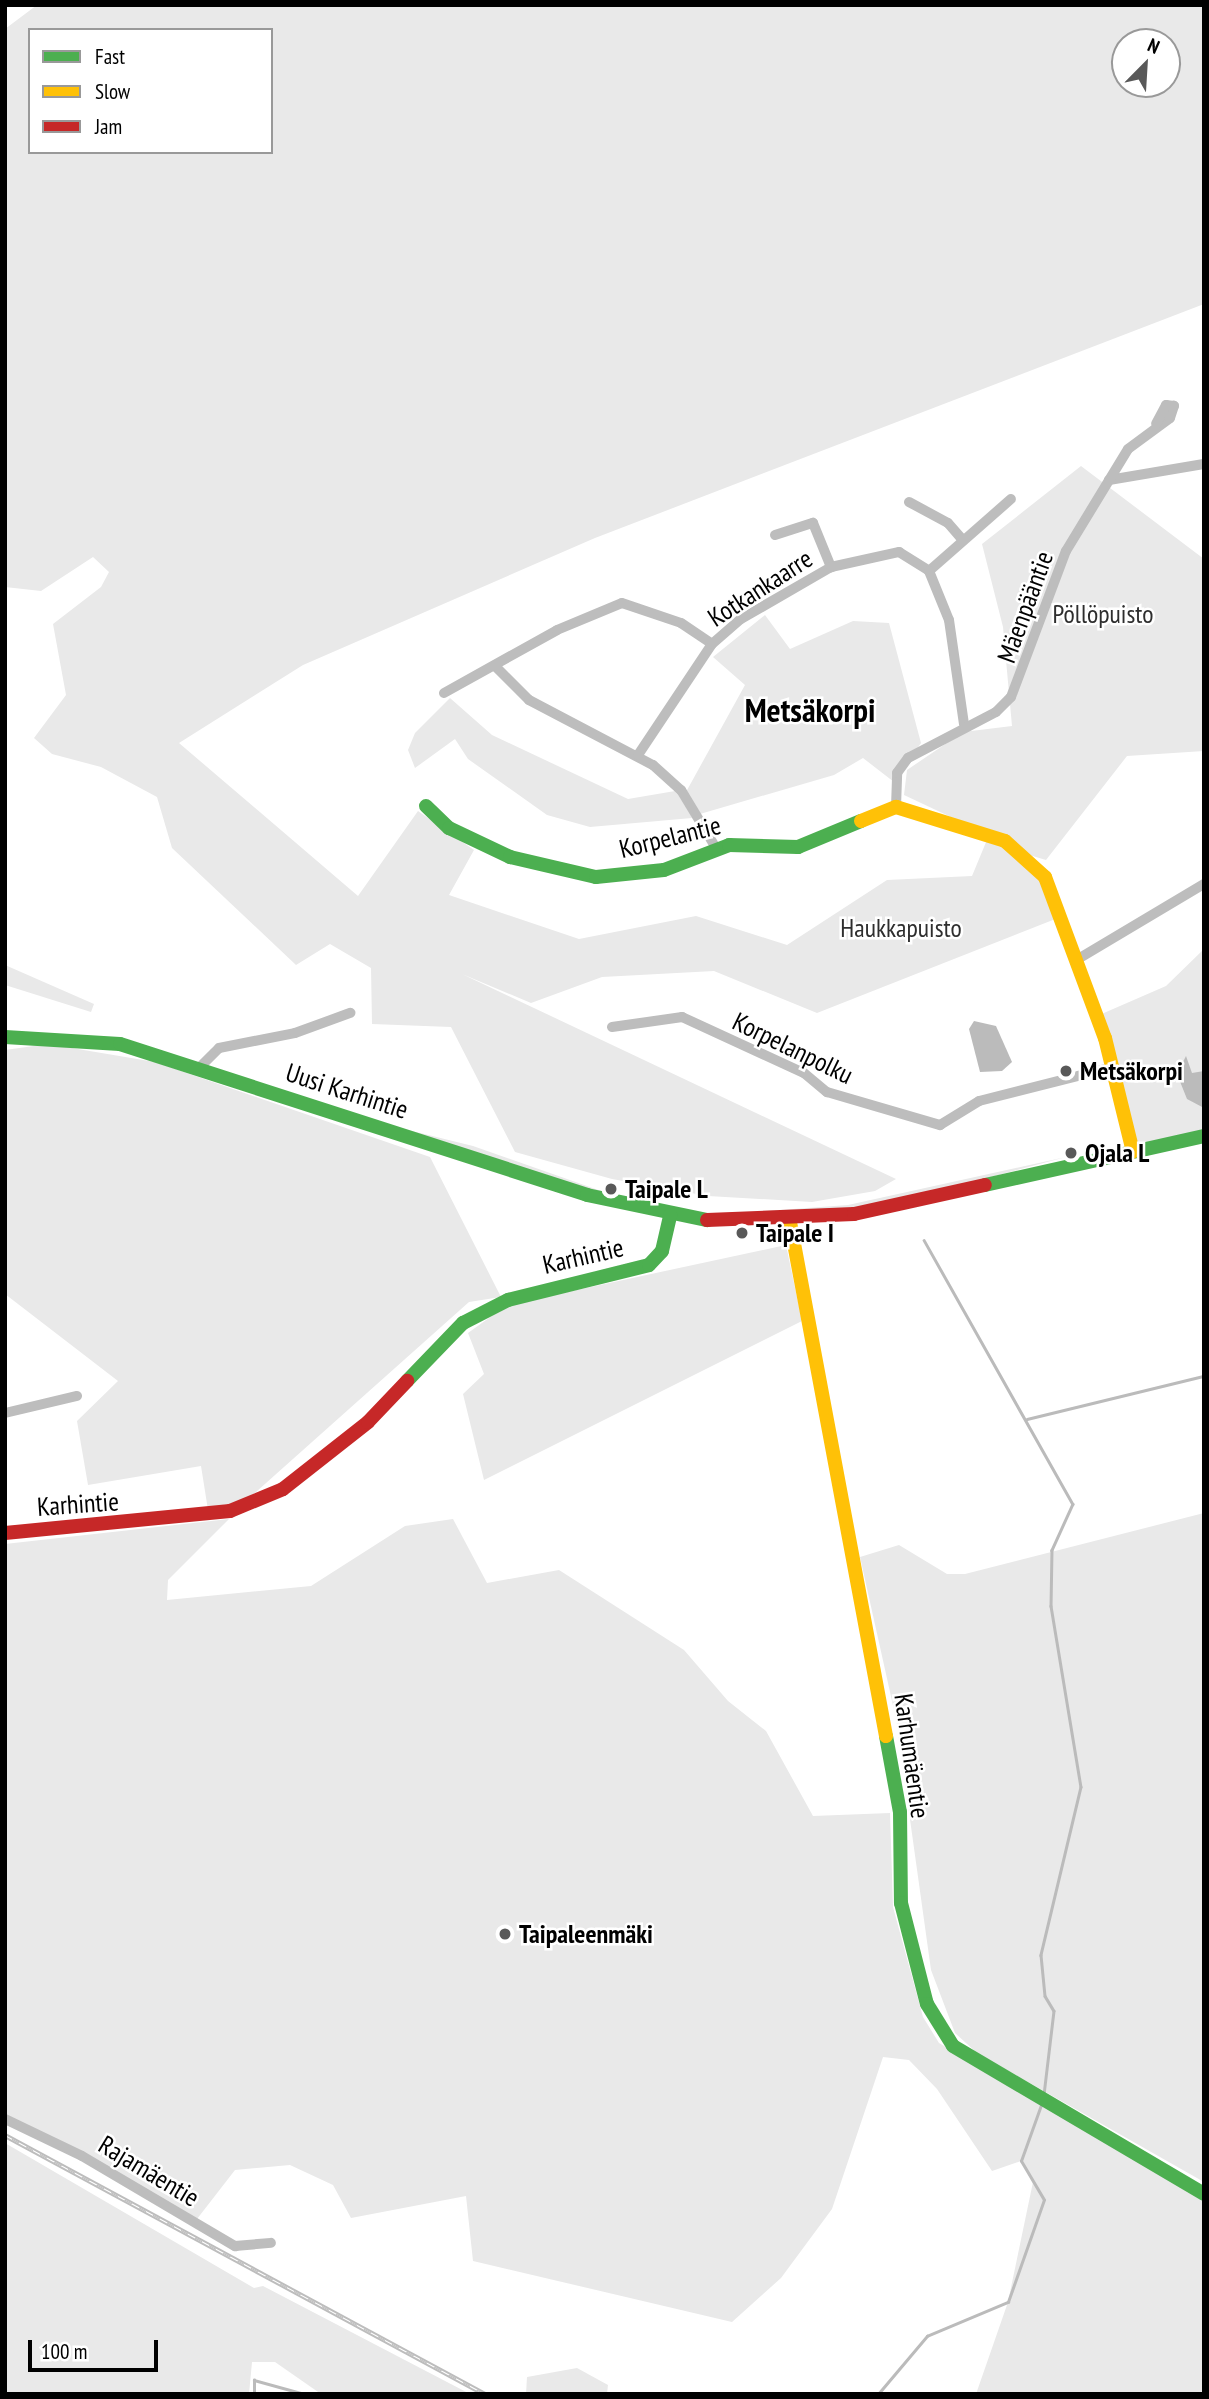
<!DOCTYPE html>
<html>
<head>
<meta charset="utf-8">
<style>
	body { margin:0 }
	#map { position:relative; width:1209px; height:2399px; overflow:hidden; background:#fff; font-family:"PT Sans Narrow",sans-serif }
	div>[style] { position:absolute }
	.green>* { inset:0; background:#e9e9e9 }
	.water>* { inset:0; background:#bbb }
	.stream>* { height:2.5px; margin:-1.25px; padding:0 1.25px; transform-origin:1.25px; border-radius:1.25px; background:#bbb }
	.street>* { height:10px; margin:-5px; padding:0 5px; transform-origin:5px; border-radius:5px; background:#bdbdbd }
	.fast>* { height:14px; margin:-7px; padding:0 7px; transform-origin:7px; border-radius:7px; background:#4caf50 }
	.slow>* { height:14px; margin:-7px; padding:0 7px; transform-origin:7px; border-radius:7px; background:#ffc107 }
	.jam>* { height:14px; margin:-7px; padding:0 7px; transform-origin:7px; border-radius:7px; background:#c62828 }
	.rail>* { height:5px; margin-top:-2.5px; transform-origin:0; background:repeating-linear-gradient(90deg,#fff 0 8px,#bdbdbd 0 16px); box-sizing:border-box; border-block:2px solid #bdbdbd }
	.dots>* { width:19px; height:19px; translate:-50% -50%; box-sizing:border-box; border:4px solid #fff; border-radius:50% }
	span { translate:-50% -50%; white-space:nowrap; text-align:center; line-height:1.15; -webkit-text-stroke:5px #fff; paint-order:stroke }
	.street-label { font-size:26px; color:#000 }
	.park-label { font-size:26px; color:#2e2e2e }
	.poi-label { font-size:26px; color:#000; font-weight:700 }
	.left { translate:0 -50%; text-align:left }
	.district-label { font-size:33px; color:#000; font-weight:700 }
	.frame { position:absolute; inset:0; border:7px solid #000; pointer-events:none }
	.legend { position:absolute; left:28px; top:28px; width:245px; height:126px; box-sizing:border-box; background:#fff; border:2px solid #999; margin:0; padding:9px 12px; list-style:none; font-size:21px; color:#000 }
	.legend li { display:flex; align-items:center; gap:14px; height:35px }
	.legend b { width:35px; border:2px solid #999 }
	.north { position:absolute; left:1111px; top:28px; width:70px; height:70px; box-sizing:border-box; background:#fff; border:2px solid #999; border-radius:50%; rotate:24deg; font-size:19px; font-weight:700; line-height:28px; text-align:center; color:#000 }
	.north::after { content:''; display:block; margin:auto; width:24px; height:32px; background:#595959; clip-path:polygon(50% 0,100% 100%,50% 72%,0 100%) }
	.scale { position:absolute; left:28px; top:2340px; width:130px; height:32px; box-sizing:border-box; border:4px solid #000; border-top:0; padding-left:9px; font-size:21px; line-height:24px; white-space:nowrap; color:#000; -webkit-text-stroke:5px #fff; paint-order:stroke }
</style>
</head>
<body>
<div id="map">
	<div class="green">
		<i style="clip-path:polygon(evenodd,37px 5px,1204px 5px,1204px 304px,595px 538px,303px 665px,179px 743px,358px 896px,418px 811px,474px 850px,449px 895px,579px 939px,696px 916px,787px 945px,887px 880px,972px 876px,989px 835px,904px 795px,907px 770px,963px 732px,1012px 726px,1003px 627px,982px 544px,1081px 466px,1204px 559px,1204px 751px,1127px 756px,1046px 860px,1026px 854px,1063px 916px,817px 1013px,714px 971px,602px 977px,531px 1003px,462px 974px,896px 1179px,875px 1191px,812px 1202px,708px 1196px,612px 1179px,515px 1152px,451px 1027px,372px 1024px,371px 968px,330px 944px,296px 965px,172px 848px,157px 797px,101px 767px,52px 754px,34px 738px,66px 695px,53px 624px,101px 587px,109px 572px,93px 557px,41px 591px,5px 587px,5px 29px,37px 5px,30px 30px,271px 30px,271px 152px,30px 152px,30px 30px,37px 5px,1125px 42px,1167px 42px,1167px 84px,1125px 84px,1125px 42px)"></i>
		<i style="clip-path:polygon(765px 615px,790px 649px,853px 621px,889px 623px,921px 743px,894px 782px,863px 758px,834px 775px,700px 814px,686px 792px,745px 685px,713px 657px)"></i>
		<i style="clip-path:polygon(450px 698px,492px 735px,628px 799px,681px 790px,692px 818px,590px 827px,547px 815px,468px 759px,455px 739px,415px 768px,408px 750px,415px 733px)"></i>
		<i style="clip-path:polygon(1204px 949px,1204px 1137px,1135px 1153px,1097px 1016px,1166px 986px)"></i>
		<i style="clip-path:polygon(5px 965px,94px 1004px,91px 1012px,5px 985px)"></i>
		<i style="clip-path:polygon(48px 1044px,155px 1062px,430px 1157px,501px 1297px,469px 1302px,248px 1499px,208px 1510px,201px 1466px,88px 1485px,77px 1421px,118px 1381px,5px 1294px,5px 1050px)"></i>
		<i style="clip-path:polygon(404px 1129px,473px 1146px,604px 1192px,587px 1191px)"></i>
		<i style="clip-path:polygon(1066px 1157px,890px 1204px,752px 1219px,751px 1212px,848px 1205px)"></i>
		<i style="clip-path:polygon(786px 1245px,802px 1321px,484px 1480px,463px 1394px,484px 1374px,468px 1333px,507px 1305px)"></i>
		<i style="clip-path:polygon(1204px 1513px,1204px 2182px,977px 2053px,955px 2033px,931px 1970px,896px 1719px,860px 1557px,899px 1545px,947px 1574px,965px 1574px)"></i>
		<i style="clip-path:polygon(229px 1519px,168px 1580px,167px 1600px,311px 1586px,405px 1526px,453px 1519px,487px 1583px,559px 1570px,684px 1650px,728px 1701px,766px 1731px,813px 1816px,890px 1813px,893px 1907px,923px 2017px,939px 2043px,1204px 2200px,1204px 2394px,976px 2394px,1008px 2302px,1033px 2182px,1021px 2161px,992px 2171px,937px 2089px,909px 2060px,883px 2057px,832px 2209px,781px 2278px,732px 2322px,473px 2261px,466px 2196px,351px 2218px,333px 2185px,290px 2165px,235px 2170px,197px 2219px,5px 2119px,5px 1544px)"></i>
		<i style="clip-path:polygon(5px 2143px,254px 2288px,263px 2286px,470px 2394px,321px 2394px,275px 2362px,252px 2362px,249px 2394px,5px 2394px)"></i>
		<i style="clip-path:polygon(577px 2368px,608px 2385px,607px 2394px,526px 2394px,527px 2377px)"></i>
	</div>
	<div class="water">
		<i style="clip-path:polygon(974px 1021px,996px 1026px,1012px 1062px,1002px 1071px,980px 1072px,969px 1029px)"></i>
		<i style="clip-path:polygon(1186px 1056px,1192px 1073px,1204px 1071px,1204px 1108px,1187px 1099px,1177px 1074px)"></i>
	</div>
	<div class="stream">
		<i style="left:924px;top:1240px;width:303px;rotate:60.6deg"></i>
		<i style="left:1073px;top:1504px;width:51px;rotate:114.5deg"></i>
		<i style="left:1052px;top:1550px;width:56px;rotate:91deg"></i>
		<i style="left:1051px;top:1606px;width:183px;rotate:80.6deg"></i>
		<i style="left:1081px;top:1787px;width:173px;rotate:103.4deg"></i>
		<i style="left:1041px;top:1955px;width:41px;rotate:84.4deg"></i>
		<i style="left:1045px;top:1996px;width:17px;rotate:59deg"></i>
		<i style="left:1054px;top:2011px;width:85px;rotate:96.8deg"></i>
		<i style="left:1027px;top:1419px;width:182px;rotate:-13.7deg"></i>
		<i style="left:254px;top:2394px;width:14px;rotate:-90deg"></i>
		<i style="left:254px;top:2380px;width:53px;rotate:15.4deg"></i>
		<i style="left:878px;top:2394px;width:76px;rotate:-49.8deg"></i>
		<i style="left:927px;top:2336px;width:88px;rotate:-22.8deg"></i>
		<i style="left:1008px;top:2302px;width:108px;rotate:-70.6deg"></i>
		<i style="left:1044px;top:2200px;width:45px;rotate:-120.5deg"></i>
		<i style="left:1021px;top:2161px;width:59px;rotate:-70.3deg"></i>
	</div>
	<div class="street">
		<i style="left:1109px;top:480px;width:96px;rotate:-9.6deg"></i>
		<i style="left:909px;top:502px;width:44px;rotate:28.3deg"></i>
		<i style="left:948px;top:523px;width:21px;rotate:49deg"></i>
		<i style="left:775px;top:535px;width:40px;rotate:-18deg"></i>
		<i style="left:813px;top:523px;width:48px;rotate:67.8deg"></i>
		<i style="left:929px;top:571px;width:109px;rotate:-41.3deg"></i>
		<i style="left:496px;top:667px;width:47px;rotate:45deg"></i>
		<i style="left:529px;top:700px;width:140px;rotate:27.7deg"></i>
		<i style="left:653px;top:765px;width:38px;rotate:42deg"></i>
		<i style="left:681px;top:790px;width:68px;rotate:58.9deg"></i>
		<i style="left:444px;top:693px;width:129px;rotate:-29.1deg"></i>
		<i style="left:557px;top:630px;width:70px;rotate:-22.6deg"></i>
		<i style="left:622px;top:603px;width:62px;rotate:18.7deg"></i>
		<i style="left:681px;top:623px;width:37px;rotate:34deg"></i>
		<i style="left:638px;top:755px;width:133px;rotate:-56.3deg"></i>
		<i style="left:712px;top:644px;width:38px;rotate:-41deg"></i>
		<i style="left:741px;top:619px;width:104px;rotate:-30deg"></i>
		<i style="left:831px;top:567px;width:70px;rotate:-12.4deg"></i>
		<i style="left:899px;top:552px;width:36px;rotate:32deg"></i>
		<i style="left:929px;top:571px;width:53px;rotate:67.8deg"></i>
		<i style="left:949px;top:620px;width:105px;rotate:81.8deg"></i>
		<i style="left:896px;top:807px;width:34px;rotate:-88deg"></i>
		<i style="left:897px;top:773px;width:19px;rotate:-54deg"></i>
		<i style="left:908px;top:758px;width:99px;rotate:-27.6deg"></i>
		<i style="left:996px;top:712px;width:21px;rotate:-45deg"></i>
		<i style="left:1011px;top:697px;width:156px;rotate:-69.4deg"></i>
		<i style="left:1066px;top:551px;width:119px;rotate:-58.7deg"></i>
		<i style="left:1128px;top:449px;width:52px;rotate:-36.4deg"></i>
		<i style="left:1170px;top:418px;width:13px;rotate:-72deg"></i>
		<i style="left:1174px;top:406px;width:8px;rotate:-173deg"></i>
		<i style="left:1166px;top:405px;width:21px;rotate:118deg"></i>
		<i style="left:1078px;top:959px;width:147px;rotate:-30.8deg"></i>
		<i style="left:612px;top:1027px;width:71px;rotate:-8.1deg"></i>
		<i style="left:682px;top:1017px;width:134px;rotate:24.7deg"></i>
		<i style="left:804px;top:1073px;width:30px;rotate:40deg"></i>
		<i style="left:827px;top:1092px;width:118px;rotate:16.3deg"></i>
		<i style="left:940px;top:1125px;width:46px;rotate:-31.6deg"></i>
		<i style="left:979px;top:1101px;width:138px;rotate:-14.2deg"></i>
		<i style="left:199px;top:1068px;width:28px;rotate:-45deg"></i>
		<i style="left:219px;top:1048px;width:77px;rotate:-11.2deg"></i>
		<i style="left:295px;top:1033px;width:59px;rotate:-20deg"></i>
		<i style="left:5px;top:1413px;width:74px;rotate:-13.3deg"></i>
		<i style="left:5px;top:2119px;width:85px;rotate:25.7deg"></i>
		<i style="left:82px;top:2156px;width:178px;rotate:30.5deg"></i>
		<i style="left:235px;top:2246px;width:36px;rotate:-5deg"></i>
	</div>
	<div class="fast">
		<i style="left:426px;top:806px;width:32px;rotate:44deg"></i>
		<i style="left:449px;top:828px;width:68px;rotate:25.4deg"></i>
		<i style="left:510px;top:857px;width:88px;rotate:13.1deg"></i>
		<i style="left:596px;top:877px;width:68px;rotate:-5.9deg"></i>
		<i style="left:664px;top:870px;width:70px;rotate:-21deg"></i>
		<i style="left:729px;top:845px;width:69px;rotate:1.7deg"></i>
		<i style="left:798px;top:847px;width:68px;rotate:-22.4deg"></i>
		<i style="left:5px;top:1037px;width:115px;rotate:3.5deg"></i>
		<i style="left:120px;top:1044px;width:491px;rotate:17.9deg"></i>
		<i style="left:587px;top:1195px;width:123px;rotate:11.8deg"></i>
		<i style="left:985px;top:1185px;width:224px;rotate:-12.6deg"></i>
		<i style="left:407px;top:1381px;width:81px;rotate:-46deg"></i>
		<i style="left:463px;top:1323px;width:51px;rotate:-27.1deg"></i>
		<i style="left:508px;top:1300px;width:145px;rotate:-13.9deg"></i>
		<i style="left:649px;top:1265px;width:19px;rotate:-47deg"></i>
		<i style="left:662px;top:1251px;width:37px;rotate:-77deg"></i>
		<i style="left:886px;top:1736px;width:77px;rotate:79.6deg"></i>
		<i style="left:900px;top:1812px;width:91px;rotate:89.4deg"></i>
		<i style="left:901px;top:1903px;width:104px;rotate:75.6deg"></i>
		<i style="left:927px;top:2004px;width:49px;rotate:58.2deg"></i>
		<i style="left:953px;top:2046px;width:291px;rotate:30.5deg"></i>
	</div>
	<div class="slow">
		<i style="left:861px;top:821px;width:38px;rotate:-22deg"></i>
		<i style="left:896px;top:807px;width:114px;rotate:17.3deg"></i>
		<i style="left:1005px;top:841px;width:54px;rotate:42deg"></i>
		<i style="left:1045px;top:877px;width:172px;rotate:69.6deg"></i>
		<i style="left:1105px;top:1038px;width:117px;rotate:76.2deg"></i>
		<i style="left:790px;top:1222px;width:523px;rotate:79.42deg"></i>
	</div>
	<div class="jam">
		<i style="left:707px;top:1220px;width:147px;rotate:-2.3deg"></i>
		<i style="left:854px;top:1214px;width:134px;rotate:-12.5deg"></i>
		<i style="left:5px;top:1533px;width:226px;rotate:-5.6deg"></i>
		<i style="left:230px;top:1511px;width:57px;rotate:-22.5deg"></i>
		<i style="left:283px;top:1489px;width:108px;rotate:-38.2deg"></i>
		<i style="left:368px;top:1422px;width:57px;rotate:-46.4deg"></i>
	</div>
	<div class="rail">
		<i style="left:5px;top:2135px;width:545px;rotate:28.35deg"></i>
	</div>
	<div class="dots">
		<i style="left:1066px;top:1071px;background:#595959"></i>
		<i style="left:1071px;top:1153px;background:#595959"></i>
		<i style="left:611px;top:1189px;background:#595959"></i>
		<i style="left:742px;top:1233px;background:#595959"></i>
		<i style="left:505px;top:1934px;background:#595959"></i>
	</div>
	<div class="street-label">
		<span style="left:760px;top:588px;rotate:-33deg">Kotkankaarre</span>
		<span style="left:1025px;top:607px;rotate:-70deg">Mäenpääntie</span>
		<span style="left:670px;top:837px;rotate:-14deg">Korpelantie</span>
		<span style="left:793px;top:1048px;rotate:26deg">Korpelanpolku</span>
		<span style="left:347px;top:1091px;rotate:18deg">Uusi Karhintie</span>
		<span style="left:583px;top:1256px;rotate:-13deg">Karhintie</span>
		<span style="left:78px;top:1504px;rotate:-4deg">Karhintie</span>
		<span style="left:912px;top:1756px;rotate:82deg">Karhumäentie</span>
		<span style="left:149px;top:2171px;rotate:31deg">Rajamäentie</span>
	</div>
	<div class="park-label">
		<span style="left:1103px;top:614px">Pöllöpuisto</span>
		<span style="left:901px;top:928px">Haukkapuisto</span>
	</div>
	<div class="poi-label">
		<span class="left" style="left:1080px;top:1071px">Metsäkorpi</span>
		<span class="left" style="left:1085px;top:1153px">Ojala L</span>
		<span class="left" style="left:625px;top:1189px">Taipale L</span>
		<span class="left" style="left:756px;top:1233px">Taipale I</span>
		<span class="left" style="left:519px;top:1934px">Taipaleenmäki</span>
	</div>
	<div class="district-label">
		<span style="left:810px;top:710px">Metsäkorpi</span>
	</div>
	<div class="frame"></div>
	<ul class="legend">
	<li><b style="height:9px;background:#4caf50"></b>Fast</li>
	<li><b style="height:9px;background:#ffc107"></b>Slow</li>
	<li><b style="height:9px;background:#c62828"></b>Jam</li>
	</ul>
	<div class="north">N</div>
	<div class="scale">100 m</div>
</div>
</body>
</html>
